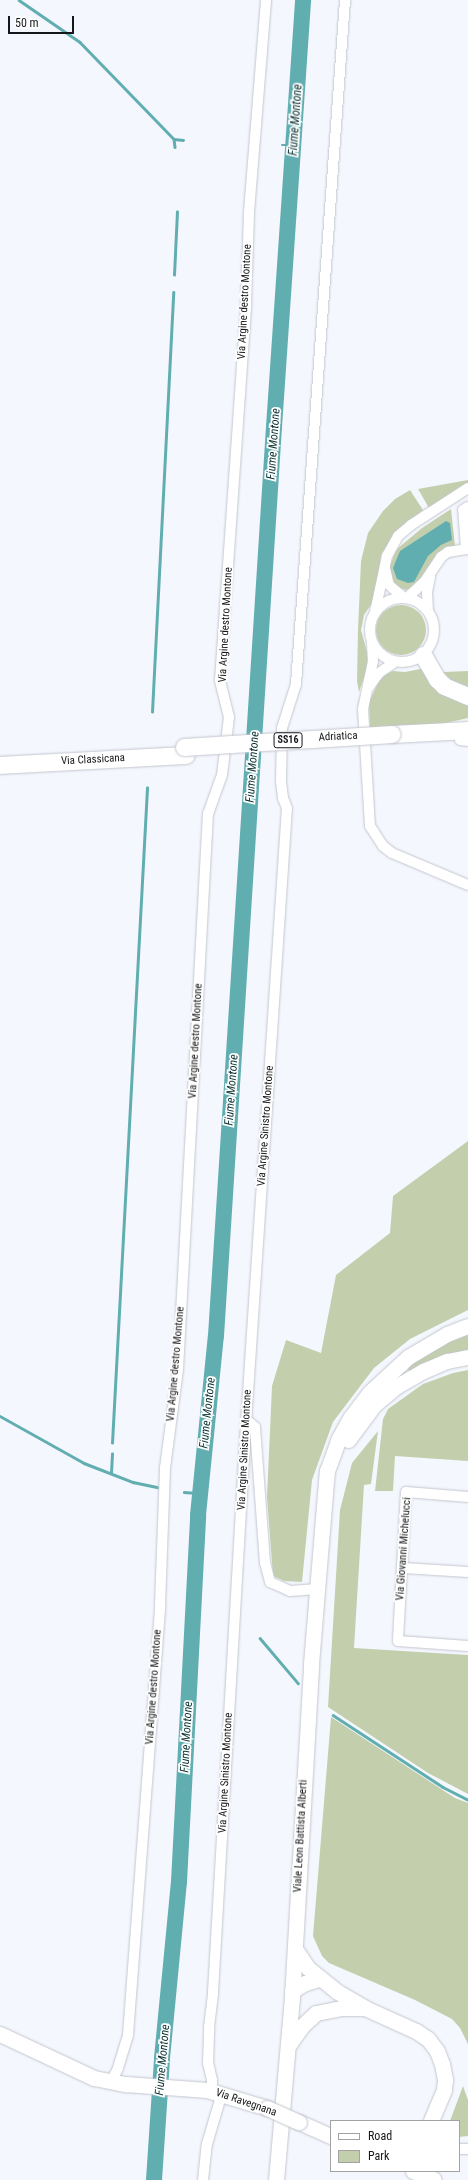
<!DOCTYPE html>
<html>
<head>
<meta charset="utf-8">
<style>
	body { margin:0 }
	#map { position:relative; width:468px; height:2180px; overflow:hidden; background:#f5f7fe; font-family:"Roboto Condensed",sans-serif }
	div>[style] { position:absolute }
	.green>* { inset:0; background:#c3cfac }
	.round { border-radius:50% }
	.water>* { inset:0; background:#61aeb1 }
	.stream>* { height:2.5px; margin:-1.25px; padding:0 1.25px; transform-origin:1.25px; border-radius:1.25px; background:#61aeb1 }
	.river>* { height:16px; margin:-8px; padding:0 8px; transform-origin:8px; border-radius:8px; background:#61aeb1 }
	.roads { filter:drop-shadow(0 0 1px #c3c6ce) drop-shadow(0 0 1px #c3c6ce) }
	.minor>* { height:10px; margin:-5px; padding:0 5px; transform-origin:5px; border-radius:5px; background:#fff }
	.minor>.ring { margin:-5px; padding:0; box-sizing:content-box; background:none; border:10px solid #fff; border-radius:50% }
	.secondary>* { height:15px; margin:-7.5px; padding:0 7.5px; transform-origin:7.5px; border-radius:7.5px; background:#fff }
	.trunk>* { height:17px; margin:-8.5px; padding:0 8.5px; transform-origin:8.5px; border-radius:8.5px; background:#fff }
	.bridges { filter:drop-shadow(0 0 1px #c3c6ce) drop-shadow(0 0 1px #c3c6ce) }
	.secondary-bridge>* { height:15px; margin:-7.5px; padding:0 7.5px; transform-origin:7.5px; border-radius:7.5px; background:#fff }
	.trunk-bridge>* { height:17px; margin:-8.5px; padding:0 8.5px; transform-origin:8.5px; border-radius:8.5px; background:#fff }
	span { translate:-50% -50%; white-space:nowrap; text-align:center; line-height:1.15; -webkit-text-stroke:3.5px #fff; paint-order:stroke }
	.shield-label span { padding:1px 3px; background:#fff; border:1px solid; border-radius:3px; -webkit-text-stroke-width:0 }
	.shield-label { font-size:10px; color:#16171a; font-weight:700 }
	.street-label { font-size:11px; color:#16171a }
	.water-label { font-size:12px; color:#0a3233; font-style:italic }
	.legend { position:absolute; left:330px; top:2120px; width:130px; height:52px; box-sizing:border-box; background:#fff; border:1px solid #a2a2a3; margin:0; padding:5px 7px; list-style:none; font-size:12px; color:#16171a }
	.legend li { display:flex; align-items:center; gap:8px; height:20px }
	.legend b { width:20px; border:1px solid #a2a2a3 }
	.scale { position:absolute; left:8px; top:16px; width:66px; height:18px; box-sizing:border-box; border:2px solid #16171a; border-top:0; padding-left:5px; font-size:12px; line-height:14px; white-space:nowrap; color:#16171a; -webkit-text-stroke:3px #fff; paint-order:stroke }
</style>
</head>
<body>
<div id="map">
	<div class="green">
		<i style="clip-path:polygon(468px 480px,468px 483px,429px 508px,418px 489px)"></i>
		<i style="clip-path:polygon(410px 490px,423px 510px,397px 530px,381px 555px,375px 599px,364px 615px,361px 630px,367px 652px,368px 666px,359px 692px,357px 681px,358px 630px,361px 561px,368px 533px,383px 511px,395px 499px)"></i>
		<i style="clip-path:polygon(451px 509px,455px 546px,437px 553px,415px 587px,406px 590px,395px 586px,390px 577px,390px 565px,397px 549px,422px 528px)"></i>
		<i class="round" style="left:376px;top:605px;width:50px;height:50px"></i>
		<i style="clip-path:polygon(425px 668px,468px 703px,468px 718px,441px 724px,370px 728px,369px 702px,379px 681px,386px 674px,393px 671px,405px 672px)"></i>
		<i style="clip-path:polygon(468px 671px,468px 688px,455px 684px,443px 672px)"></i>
		<i style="clip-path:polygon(468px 1141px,468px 1310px,410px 1339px,374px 1368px,333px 1422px,312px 1480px,302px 1582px,284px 1581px,273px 1576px,267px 1497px,272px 1386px,286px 1340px,321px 1353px,336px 1275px,390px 1233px,393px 1196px)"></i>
		<i style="clip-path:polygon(468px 1331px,468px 1351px,409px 1371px,406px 1364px)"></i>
		<i style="clip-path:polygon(468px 1370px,468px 1461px,395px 1456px,393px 1491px,375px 1491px,383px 1419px,388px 1409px,423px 1384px,453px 1373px)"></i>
		<i style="clip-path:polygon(378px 1431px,371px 1484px,364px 1485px,354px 1648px,468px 1655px,468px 1794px,428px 1773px,328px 1707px,340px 1510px,352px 1463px)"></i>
		<i style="clip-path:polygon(331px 1717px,455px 1798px,468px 1803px,468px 2044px,460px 2028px,452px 2019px,415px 2000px,329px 1963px,322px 1956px,317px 1945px,313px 1936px)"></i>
		<i style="clip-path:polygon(463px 2086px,468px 2100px,468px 2136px,459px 2137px,459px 2121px,450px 2121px)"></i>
	</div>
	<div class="water">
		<i style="clip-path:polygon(446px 521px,450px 523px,452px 540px,441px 545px,428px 556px,414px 582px,408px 583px,397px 579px,393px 568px,400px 551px)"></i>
	</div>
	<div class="stream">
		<i style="left:19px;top:0;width:74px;rotate:34.5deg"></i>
		<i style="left:80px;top:42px;width:135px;rotate:45.9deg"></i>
		<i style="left:174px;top:139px;width:8px;rotate:83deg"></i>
		<i style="left:174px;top:139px;width:9px;rotate:6deg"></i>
		<i style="left:282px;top:145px;width:11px"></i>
		<i style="left:174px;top:275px;width:63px;rotate:-87.3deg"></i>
		<i style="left:152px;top:712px;width:420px;rotate:-87.1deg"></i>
		<i style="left:0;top:1416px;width:96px;rotate:29.2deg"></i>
		<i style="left:84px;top:1463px;width:53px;rotate:21.2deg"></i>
		<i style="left:133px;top:1482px;width:25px;rotate:12deg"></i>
		<i style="left:112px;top:1443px;width:656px;rotate:-86.94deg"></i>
		<i style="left:111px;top:1473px;width:19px;rotate:-87deg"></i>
		<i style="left:184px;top:1492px;width:16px;rotate:4deg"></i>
		<i style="left:260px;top:1638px;width:59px;rotate:49.8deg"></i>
		<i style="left:333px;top:1715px;width:131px;rotate:33.2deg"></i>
		<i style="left:443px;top:1787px;width:28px;rotate:27deg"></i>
	</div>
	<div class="river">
		<i style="left:154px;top:2180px;width:122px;rotate:-86.2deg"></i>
		<i style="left:162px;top:2058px;width:177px;rotate:-84.5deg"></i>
		<i style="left:179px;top:1882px;width:367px;rotate:-87deg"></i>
		<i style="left:198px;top:1515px;width:180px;rotate:-84.3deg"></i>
		<i style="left:216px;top:1336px;width:911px;rotate:-86.35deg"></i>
		<i style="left:274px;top:427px;width:428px;rotate:-86.1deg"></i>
	</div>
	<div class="roads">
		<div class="minor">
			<i style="left:466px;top:549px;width:39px;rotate:-94deg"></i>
			<i style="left:463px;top:510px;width:6px;rotate:-31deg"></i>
			<i style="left:385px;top:568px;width:17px;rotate:77deg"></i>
			<i style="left:389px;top:585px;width:20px;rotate:41deg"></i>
			<i class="ring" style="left:370px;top:598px;width:54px;height:54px"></i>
			<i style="left:407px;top:598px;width:25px;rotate:-43deg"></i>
			<i style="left:425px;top:581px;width:29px;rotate:-56deg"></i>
			<i style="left:441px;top:557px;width:9px;rotate:-36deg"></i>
			<i style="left:448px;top:552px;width:20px;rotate:-9deg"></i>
			<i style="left:428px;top:611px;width:19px;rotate:-93deg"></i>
			<i style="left:427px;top:592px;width:16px;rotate:-79deg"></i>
			<i style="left:375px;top:612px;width:57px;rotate:-77.9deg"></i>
			<i style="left:387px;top:556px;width:23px;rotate:-61deg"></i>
			<i style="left:398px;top:536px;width:17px;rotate:-40deg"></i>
			<i style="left:411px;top:525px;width:68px;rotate:-33deg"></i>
			<i style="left:372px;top:643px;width:18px;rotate:87deg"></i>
			<i style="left:373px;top:661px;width:49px;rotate:101.8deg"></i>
			<i style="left:363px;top:709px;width:117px;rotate:86.6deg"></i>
			<i style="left:370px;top:826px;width:24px;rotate:57deg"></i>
			<i style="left:383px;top:846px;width:11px;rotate:38deg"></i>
			<i style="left:392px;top:853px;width:82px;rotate:22.8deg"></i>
			<i style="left:368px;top:688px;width:19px;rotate:-54deg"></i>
			<i style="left:379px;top:673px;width:19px;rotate:-35deg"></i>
			<i style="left:460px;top:740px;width:8px;rotate:7deg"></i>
			<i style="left:246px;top:1423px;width:4px"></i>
			<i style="left:250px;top:1423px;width:6px;rotate:39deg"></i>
			<i style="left:255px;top:1427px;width:136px;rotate:85.8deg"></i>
			<i style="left:265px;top:1563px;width:20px;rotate:75deg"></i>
			<i style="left:270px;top:1582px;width:22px;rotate:24deg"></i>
			<i style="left:290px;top:1591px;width:28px;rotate:-4deg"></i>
			<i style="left:468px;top:1497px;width:62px;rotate:-175.4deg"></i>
			<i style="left:406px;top:1492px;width:149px;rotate:93.1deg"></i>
			<i style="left:398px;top:1641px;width:70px;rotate:4.1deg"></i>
			<i style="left:403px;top:1568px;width:65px;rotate:3.5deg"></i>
			<i style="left:111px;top:2082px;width:16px;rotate:-63deg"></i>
			<i style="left:118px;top:2068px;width:34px;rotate:-73deg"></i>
			<i style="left:128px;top:2035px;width:431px;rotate:-85.7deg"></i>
			<i style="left:160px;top:1605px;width:137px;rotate:-87.9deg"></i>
			<i style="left:165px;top:1468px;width:100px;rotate:-82.5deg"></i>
			<i style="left:178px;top:1369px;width:556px;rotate:-86.91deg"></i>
			<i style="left:208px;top:814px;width:41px;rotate:-70.3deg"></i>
			<i style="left:222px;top:775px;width:58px;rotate:-83.1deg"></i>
			<i style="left:229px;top:717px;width:38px;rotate:-104deg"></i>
			<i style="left:220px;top:680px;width:377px;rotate:-86deg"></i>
			<i style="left:246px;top:304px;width:92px;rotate:-88.1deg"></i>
			<i style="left:249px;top:212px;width:213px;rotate:-85.4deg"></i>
			<i style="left:212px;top:2091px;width:11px;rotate:-90deg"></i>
			<i style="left:212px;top:2080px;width:17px;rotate:-103deg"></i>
			<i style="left:208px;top:2063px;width:36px;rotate:-88deg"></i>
			<i style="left:209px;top:2027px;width:35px;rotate:-83deg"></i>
			<i style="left:213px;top:1992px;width:570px;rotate:-86.68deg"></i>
			<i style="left:246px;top:1423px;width:616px;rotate:-86.19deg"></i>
			<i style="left:287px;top:808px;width:11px;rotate:-112deg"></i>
			<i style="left:283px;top:798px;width:17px;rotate:-97deg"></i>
			<i style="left:281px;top:781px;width:53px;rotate:-88.9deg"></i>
			<i style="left:282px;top:728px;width:46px;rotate:-72.3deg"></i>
			<i style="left:296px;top:684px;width:686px;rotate:-85.9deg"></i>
			<i style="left:459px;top:2149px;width:9px"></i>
			<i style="left:203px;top:2180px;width:36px;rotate:-84deg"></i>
			<i style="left:207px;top:2144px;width:53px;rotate:-73.6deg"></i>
		</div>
		<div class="secondary">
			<i style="left:348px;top:1440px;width:44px;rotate:-53.4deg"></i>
			<i style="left:374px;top:1405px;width:30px;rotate:-40deg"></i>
			<i style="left:397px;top:1386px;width:30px;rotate:-30deg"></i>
			<i style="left:423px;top:1371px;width:26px;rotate:-23deg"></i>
			<i style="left:447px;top:1361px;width:21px;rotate:-11deg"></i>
			<i style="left:295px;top:1949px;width:23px;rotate:56deg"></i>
			<i style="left:308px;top:1968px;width:36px;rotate:39deg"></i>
			<i style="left:336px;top:1991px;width:34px;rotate:30deg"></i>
			<i style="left:365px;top:2008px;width:56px;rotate:24.3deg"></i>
			<i style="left:416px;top:2031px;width:14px;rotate:34deg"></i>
			<i style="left:428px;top:2039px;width:15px;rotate:53deg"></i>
			<i style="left:437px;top:2051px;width:14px;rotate:69deg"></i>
			<i style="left:442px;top:2064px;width:16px;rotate:79deg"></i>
			<i style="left:445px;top:2080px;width:10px;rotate:96deg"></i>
			<i style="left:444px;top:2090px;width:34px;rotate:113deg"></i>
			<i style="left:292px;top:1991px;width:15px;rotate:-32deg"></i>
			<i style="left:305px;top:1983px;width:15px;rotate:-16deg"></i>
			<i style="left:0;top:2034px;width:104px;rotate:25.1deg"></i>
			<i style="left:94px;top:2078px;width:33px;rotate:11deg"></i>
			<i style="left:126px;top:2084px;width:81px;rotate:4.2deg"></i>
			<i style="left:207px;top:2090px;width:63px;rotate:16.7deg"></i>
			<i style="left:288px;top:2046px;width:24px;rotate:-55deg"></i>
			<i style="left:302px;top:2026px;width:19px;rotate:-43deg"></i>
			<i style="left:316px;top:2013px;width:25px;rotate:-11deg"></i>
			<i style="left:341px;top:2008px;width:23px"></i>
			<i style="left:299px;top:2122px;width:35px;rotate:24deg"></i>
			<i style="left:413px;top:2171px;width:22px;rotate:22deg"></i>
			<i style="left:276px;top:2180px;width:184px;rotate:-85deg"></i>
			<i style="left:292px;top:1997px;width:334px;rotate:-86.7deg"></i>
			<i style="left:311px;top:1664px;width:194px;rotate:-85.3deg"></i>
			<i style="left:327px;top:1471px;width:33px;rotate:-70deg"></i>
			<i style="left:338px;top:1440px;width:26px;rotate:-61deg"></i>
			<i style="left:351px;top:1417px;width:31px;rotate:-53deg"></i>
			<i style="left:370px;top:1392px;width:52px;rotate:-42.6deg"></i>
			<i style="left:408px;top:1357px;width:45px;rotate:-30.5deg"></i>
			<i style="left:447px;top:1334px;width:22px;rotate:-21deg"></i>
		</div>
		<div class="trunk">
			<i style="left:423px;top:655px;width:28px;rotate:60deg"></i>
			<i style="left:437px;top:679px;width:10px;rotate:45deg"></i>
			<i style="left:444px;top:686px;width:26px;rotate:23deg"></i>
			<i style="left:392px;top:734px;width:76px;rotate:-3deg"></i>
			<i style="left:0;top:765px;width:186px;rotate:-3.1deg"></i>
		</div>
	</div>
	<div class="bridges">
		<div class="secondary-bridge">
			<i style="left:267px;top:2108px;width:35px;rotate:24deg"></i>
		</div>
		<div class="trunk-bridge">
			<i style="left:184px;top:747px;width:208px;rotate:-3.6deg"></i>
		</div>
	</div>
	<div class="shield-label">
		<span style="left:288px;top:740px">SS16</span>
	</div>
	<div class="street-label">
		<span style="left:245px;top:302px;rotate:-87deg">Via Argine destro Montone</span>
		<span style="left:226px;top:625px;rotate:-87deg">Via Argine destro Montone</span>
		<span style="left:338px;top:737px;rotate:-3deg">Adriatica</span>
		<span style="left:93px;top:760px;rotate:-3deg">Via Classicana</span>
		<span style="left:196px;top:1041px;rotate:-87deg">Via Argine destro Montone</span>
		<span style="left:266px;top:1126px;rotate:-86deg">Via Argine Sinistro Montone</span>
		<span style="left:176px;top:1364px;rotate:-85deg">Via Argine destro Montone</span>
		<span style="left:245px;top:1450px;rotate:-87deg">Via Argine Sinistro Montone</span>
		<span style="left:404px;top:1549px;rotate:-86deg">Via Giovanni Michelucci</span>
		<span style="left:154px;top:1687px;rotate:-86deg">Via Argine destro Montone</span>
		<span style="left:226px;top:1773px;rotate:-87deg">Via Argine Sinistro Montone</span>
		<span style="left:301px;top:1836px;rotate:-87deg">Viale Leon Battista Alberti</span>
		<span style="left:246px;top:2103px;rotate:19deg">Via Ravegnana</span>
	</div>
	<div class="water-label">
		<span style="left:296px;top:120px;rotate:-86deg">Fiume Montone</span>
		<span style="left:274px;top:444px;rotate:-86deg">Fiume Montone</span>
		<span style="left:253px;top:767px;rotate:-86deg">Fiume Montone</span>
		<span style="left:232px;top:1090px;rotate:-86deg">Fiume Montone</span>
		<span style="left:208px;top:1413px;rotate:-84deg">Fiume Montone</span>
		<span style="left:187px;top:1737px;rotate:-87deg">Fiume Montone</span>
		<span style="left:163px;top:2060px;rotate:-85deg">Fiume Montone</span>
	</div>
	<ul class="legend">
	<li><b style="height:5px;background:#fff"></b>Road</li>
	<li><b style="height:11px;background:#c3cfac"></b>Park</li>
	</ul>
	<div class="scale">50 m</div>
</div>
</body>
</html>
